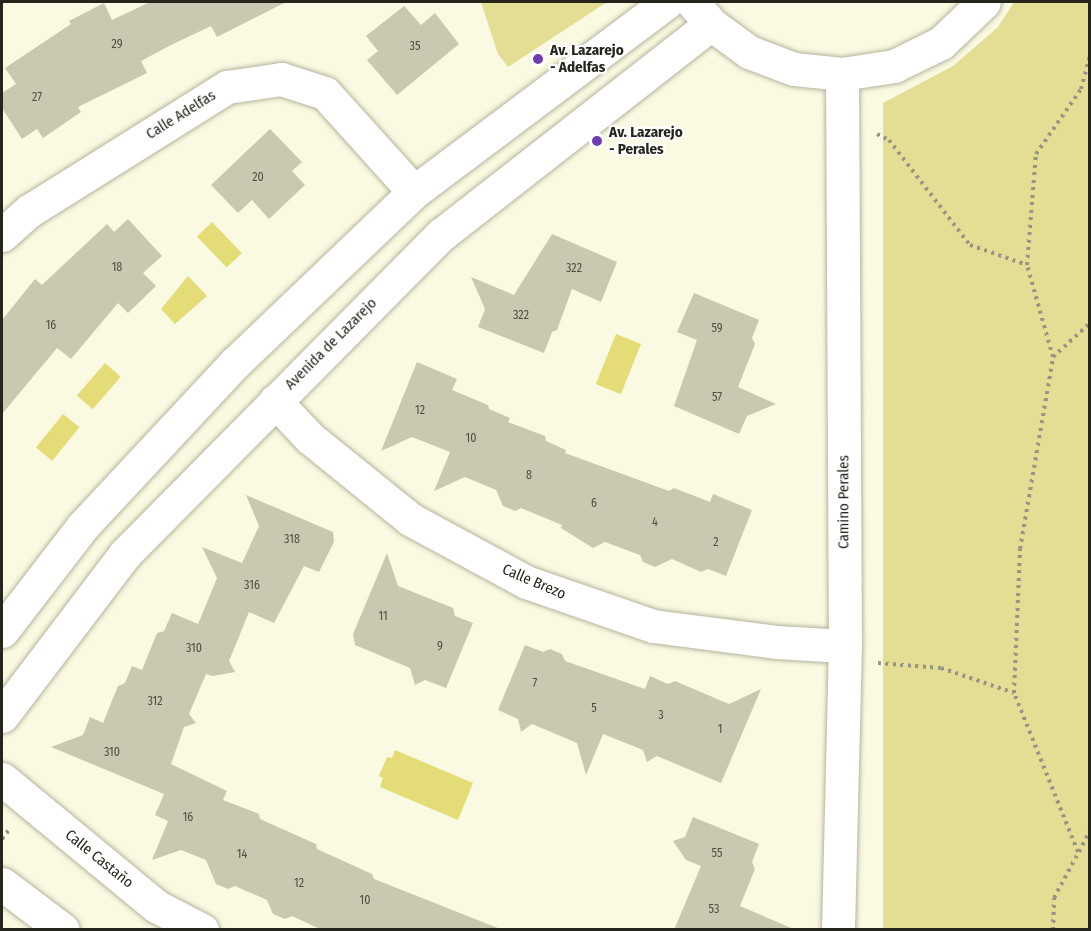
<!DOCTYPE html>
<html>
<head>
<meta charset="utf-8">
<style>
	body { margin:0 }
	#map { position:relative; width:1091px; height:931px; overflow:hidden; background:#faf9e1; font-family:"Fira Sans Condensed",sans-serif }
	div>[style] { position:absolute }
	.green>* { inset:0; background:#e3de93 }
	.water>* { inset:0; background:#e4dd77; transform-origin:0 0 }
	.building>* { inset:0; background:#c9c8b1 }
	.path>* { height:4px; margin-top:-2px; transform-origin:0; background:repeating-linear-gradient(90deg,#979685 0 3px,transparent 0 7.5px) }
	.roads { filter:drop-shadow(0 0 2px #b5b49e) drop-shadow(0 0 2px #b5b49e) }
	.minor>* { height:33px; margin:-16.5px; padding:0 16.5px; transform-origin:16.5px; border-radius:16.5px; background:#fff }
	.dots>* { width:16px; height:16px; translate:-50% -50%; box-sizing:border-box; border:3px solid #fff; border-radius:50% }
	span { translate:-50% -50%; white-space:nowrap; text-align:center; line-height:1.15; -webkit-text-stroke:4.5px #fff; paint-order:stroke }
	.number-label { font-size:12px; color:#4e4e41 }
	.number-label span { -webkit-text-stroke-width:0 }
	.poi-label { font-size:15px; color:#25251c; font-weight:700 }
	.left { translate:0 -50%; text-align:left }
	.street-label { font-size:15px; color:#25251c }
	.frame { position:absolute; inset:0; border:3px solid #25251c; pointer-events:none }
</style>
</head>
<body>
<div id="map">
	<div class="green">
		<i style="clip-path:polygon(481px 2px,607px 2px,508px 67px,498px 54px)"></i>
		<i style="clip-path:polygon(1014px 2px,1089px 2px,1089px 929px,883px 929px,883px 103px,953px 66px,998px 27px)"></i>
	</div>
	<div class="water">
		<i style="left:212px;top:222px;width:43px;height:21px;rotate:46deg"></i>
		<i style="clip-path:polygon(188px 276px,207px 296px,175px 324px,161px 309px)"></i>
		<i style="left:616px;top:334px;width:27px;height:54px;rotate:22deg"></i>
		<i style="left:105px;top:363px;width:21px;height:43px;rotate:41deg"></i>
		<i style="left:63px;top:414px;width:21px;height:43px;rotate:39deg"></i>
		<i style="clip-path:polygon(395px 750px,473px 783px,458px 820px,380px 787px,383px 778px,379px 776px,387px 757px,392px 758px)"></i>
	</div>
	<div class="building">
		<i style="clip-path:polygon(150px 2px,286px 2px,217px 37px,211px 26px,171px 45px,141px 61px,147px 73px,78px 107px,81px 112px,43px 138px,37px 129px,22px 139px,2px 108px,2px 93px,16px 84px,5px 68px,71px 24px,69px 21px,104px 3px,112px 20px)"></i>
		<i style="clip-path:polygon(404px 6px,421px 25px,435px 13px,459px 44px,397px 95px,367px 60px,378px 51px,366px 36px)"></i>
		<i style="clip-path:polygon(270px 129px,302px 162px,292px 171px,305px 185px,269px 219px,252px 200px,238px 213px,211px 185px)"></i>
		<i style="clip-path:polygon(128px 219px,162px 256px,143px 273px,156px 286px,128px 313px,118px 303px,71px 359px,57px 348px,2px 414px,2px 320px,35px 279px,42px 285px,107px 224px,114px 232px)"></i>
		<i style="clip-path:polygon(552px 234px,617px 262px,601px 302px,572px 289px,557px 330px,552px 332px,544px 353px,478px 327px,485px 309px,471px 277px,514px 295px)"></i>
		<i style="clip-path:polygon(694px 293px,759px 320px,752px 338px,755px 344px,738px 387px,776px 404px,747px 416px,739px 434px,674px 406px,697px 340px,677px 332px)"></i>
		<i style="clip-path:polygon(417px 362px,457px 379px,452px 390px,488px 405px,489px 409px,510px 418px,508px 422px,545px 436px,546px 441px,566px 450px,565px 453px,669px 491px,674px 488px,710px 502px,713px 494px,752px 510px,726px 576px,708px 569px,701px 572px,672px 559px,655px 567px,643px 562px,640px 555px,605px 542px,593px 548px,561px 528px,562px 525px,521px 508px,515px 511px,503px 506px,496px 490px,465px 477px,434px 491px,450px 452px,412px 437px,381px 451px)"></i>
		<i style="clip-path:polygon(246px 495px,333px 532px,334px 542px,319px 572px,304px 566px,274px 623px,249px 612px,229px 661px,235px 672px,213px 676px,206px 674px,189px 714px,196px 723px,184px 727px,171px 764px,227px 791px,223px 800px,259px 814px,260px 819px,316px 844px,317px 849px,372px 874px,374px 879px,503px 930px,322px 930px,292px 916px,285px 919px,273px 914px,267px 900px,235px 886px,228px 889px,216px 884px,206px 860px,181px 850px,152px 860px,168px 821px,155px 815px,164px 794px,51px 747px,83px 735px,90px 717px,103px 723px,118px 686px,125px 683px,132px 666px,142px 670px,157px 633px,164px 631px,172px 613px,198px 624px,217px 578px,202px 547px,242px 563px,259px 526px)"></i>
		<i style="clip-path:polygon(387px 553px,398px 586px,453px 608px,455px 616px,473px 623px,446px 688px,425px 680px,415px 685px,410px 668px,355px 645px,353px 634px)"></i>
		<i style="clip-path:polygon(525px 645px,543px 652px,550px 649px,562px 654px,565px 661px,645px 689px,650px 676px,668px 684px,675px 681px,729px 704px,761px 689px,721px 783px,657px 756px,647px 762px,643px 750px,603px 734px,586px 775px,577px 743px,532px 724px,521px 732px,518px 719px,498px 710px)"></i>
		<i style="clip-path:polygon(693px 817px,759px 844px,752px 862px,755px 869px,740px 906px,796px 930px,674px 930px,701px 866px,686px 860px,673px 841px,685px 837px)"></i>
	</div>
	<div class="path">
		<i style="left:877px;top:134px;width:13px;rotate:27deg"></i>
		<i style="left:889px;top:140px;width:133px;rotate:52.4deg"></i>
		<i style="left:970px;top:245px;width:60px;rotate:19.3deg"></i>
		<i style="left:1053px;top:357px;width:96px;rotate:-105.8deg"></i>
		<i style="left:1027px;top:265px;width:111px;rotate:-85.4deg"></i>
		<i style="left:1036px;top:154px;width:79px;rotate:-55.3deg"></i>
		<i style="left:1081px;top:89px;width:34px;rotate:-75deg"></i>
		<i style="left:878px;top:663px;width:63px;rotate:4.5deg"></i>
		<i style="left:941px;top:668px;width:77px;rotate:18.9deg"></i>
		<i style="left:2px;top:839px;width:11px;rotate:-52deg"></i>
		<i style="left:1078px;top:852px;width:171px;rotate:-111.9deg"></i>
		<i style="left:1014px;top:693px;width:144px;rotate:-87.6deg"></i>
		<i style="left:1020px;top:549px;width:195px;rotate:-80.2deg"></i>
		<i style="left:1053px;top:357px;width:50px;rotate:-42.6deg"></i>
		<i style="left:1053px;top:930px;width:32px;rotate:-88deg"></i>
		<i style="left:1054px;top:898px;width:76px;rotate:-61.8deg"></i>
	</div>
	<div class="roads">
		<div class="minor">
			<i style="left:692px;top:2px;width:29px;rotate:49deg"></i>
			<i style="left:711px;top:24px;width:47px;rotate:36.4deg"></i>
			<i style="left:749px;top:52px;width:48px;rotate:20.7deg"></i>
			<i style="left:794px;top:69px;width:48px;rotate:5.9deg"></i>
			<i style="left:842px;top:74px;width:53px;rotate:-8.7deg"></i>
			<i style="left:894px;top:66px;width:52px;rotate:-26.1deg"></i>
			<i style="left:941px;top:43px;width:59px;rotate:-43.6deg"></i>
			<i style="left:2px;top:235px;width:36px;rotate:-42deg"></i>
			<i style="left:29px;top:211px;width:234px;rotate:-32.1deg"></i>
			<i style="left:227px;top:87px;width:55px;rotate:-8.4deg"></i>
			<i style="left:281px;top:79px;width:46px;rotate:17.7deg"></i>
			<i style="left:325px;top:93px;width:133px;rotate:48deg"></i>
			<i style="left:275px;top:401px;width:51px;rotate:46.6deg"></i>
			<i style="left:310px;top:438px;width:129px;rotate:39deg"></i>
			<i style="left:410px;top:519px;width:132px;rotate:28.5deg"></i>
			<i style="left:526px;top:582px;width:134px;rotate:19.1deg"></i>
			<i style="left:653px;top:626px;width:124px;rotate:7.4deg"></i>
			<i style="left:776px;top:642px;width:69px;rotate:3.3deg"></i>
			<i style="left:2px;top:631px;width:131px;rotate:-52.4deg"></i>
			<i style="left:82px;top:527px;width:224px;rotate:-47deg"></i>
			<i style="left:235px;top:363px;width:248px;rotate:-43.7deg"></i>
			<i style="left:414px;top:192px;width:316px;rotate:-36.9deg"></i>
			<i style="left:2px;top:716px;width:203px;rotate:-52.8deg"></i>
			<i style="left:125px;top:554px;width:450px;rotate:-45.3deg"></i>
			<i style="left:442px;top:234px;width:341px;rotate:-38deg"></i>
			<i style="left:2px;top:779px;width:200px;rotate:39.5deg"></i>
			<i style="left:156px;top:906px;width:52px;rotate:27.6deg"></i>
			<i style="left:2px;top:884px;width:76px;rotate:37deg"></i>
			<i style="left:838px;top:930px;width:284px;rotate:-88.6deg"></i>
			<i style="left:845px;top:646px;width:572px;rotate:-90.3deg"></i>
		</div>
	</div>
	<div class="dots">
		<i style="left:538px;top:59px;background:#703cb2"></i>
		<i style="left:597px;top:141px;background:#703cb2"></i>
	</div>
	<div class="number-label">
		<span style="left:117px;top:45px">29</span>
		<span style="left:415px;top:47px">35</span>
		<span style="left:37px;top:98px">27</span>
		<span style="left:258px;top:178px">20</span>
		<span style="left:117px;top:268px">18</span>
		<span style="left:574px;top:269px">322</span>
		<span style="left:521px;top:316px">322</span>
		<span style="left:51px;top:326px">16</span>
		<span style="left:717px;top:329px">59</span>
		<span style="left:717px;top:398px">57</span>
		<span style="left:420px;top:411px">12</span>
		<span style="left:471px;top:439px">10</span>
		<span style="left:529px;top:476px">8</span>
		<span style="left:594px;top:504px">6</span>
		<span style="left:655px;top:523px">4</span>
		<span style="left:292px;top:540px">318</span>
		<span style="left:716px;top:543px">2</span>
		<span style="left:252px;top:586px">316</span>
		<span style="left:383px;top:617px">11</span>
		<span style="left:440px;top:647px">9</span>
		<span style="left:194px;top:649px">310</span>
		<span style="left:535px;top:684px">7</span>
		<span style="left:155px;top:702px">312</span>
		<span style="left:594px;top:709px">5</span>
		<span style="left:661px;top:716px">3</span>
		<span style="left:720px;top:730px">1</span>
		<span style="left:112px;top:753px">310</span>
		<span style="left:188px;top:818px">16</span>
		<span style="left:717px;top:854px">55</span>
		<span style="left:242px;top:855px">14</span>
		<span style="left:299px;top:884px">12</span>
		<span style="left:365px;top:901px">10</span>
		<span style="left:714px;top:910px">53</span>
	</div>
	<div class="poi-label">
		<span class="left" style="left:550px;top:59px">Av. Lazarejo<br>- Adelfas</span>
		<span class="left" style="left:609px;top:141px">Av. Lazarejo<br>- Perales</span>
	</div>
	<div class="street-label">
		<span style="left:181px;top:115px;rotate:-32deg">Calle Adelfas</span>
		<span style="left:331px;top:344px;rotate:-45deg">Avenida de Lazarejo</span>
		<span style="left:844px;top:502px;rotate:-90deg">Camino Perales</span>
		<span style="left:534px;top:582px;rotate:23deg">Calle Brezo</span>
		<span style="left:99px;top:859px;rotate:39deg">Calle Castaño</span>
	</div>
	<div class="frame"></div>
</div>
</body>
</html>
